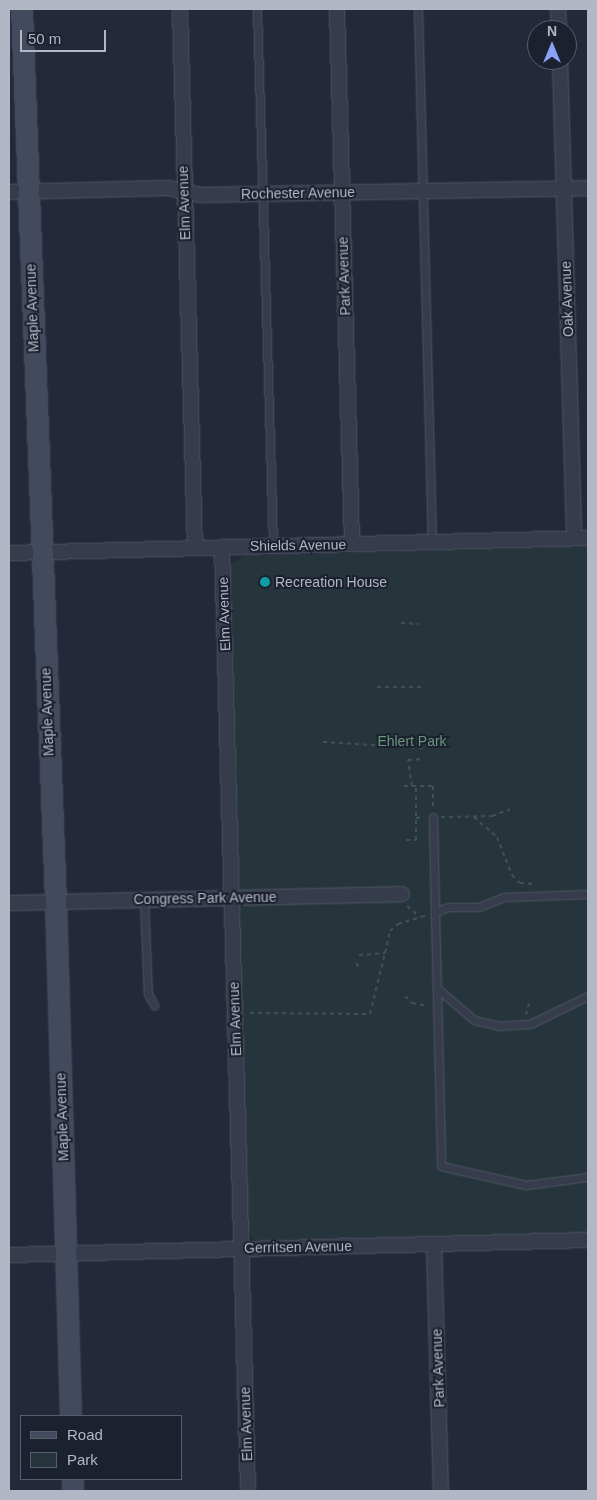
<!DOCTYPE html>
<html>
<head>
<meta charset="utf-8">
<style>
	body { margin:0 }
	#map { position:relative; width:597px; height:1500px; overflow:hidden; background:#23293a; font-family:Arial,sans-serif }
	div>[style] { position:absolute }
	.green>* { inset:0; background:#25353b }
	.path>* { height:2px; margin-top:-1px; transform-origin:0; background:repeating-linear-gradient(90deg,#3f5156 0 4px,transparent 0 8px) }
	.roads { filter:drop-shadow(0 0 1px #525766) drop-shadow(0 0 1px #525766) }
	.lane>* { height:7px; margin:-3.5px; padding:0 3.5px; transform-origin:3.5px; border-radius:3.5px; background:#363c4b }
	.street>* { height:14px; margin:-7px; padding:0 7px; transform-origin:7px; border-radius:7px; background:#363c4b }
	.secondary>* { height:20px; margin:-10px; padding:0 10px; transform-origin:10px; border-radius:10px; background:#444a5e }
	.dots>* { width:14px; height:14px; translate:-50% -50%; box-sizing:border-box; border:2px solid #1c212f; border-radius:50% }
	span { translate:-50% -50%; white-space:nowrap; text-align:center; line-height:1.15; -webkit-text-stroke:4px #1c212f; paint-order:stroke }
	.street-label { font-size:14px; color:#b2b7c6 }
	.poi-label { font-size:14px; color:#b2b7c6 }
	.left { translate:0 -50%; text-align:left }
	.park-label { font-size:14px; color:#69977a }
	.frame { position:absolute; inset:0; border:10px solid #b2b7c6; pointer-events:none }
	.legend { position:absolute; left:20px; top:1415px; width:162px; height:65px; box-sizing:border-box; background:#1c212f; border:1px solid #585d6b; margin:0; padding:6px 9px; list-style:none; font-size:15px; color:#b2b7c6 }
	.legend li { display:flex; align-items:center; gap:10px; height:25px }
	.legend b { width:25px; border:1px solid #585d6b }
	.north { position:absolute; left:527px; top:20px; width:50px; height:50px; box-sizing:border-box; background:#1c212f; border:1px solid #585d6b; border-radius:50%; rotate:0deg; font-size:14px; font-weight:700; line-height:20px; text-align:center; color:#b2b7c6 }
	.north::after { content:''; display:block; margin:auto; width:18px; height:22px; background:#88a2f5; clip-path:polygon(50% 0,100% 100%,50% 72%,0 100%) }
	.scale { position:absolute; left:20px; top:30px; width:86px; height:22px; box-sizing:border-box; border:2px solid #b2b7c6; border-top:0; padding-left:6px; font-size:15px; line-height:18px; white-space:nowrap; color:#b2b7c6; -webkit-text-stroke:4px #1c212f; paint-order:stroke }
</style>
</head>
<body>
<div id="map">
	<div class="green">
		<i style="clip-path:polygon(588px 546px,588px 1233px,254px 1240px,248px 1231px,231px 564px,245px 556px)"></i>
	</div>
	<div class="path">
		<i style="left:401px;top:623px;width:18px;rotate:3deg"></i>
		<i style="left:377px;top:687px;width:45px"></i>
		<i style="left:323px;top:742px;width:100px;rotate:3.4deg"></i>
		<i style="left:404px;top:786px;width:29px"></i>
		<i style="left:433px;top:786px;width:21px;rotate:90deg"></i>
		<i style="left:412px;top:786px;width:26px;rotate:-99deg"></i>
		<i style="left:408px;top:760px;width:16px;rotate:-4deg"></i>
		<i style="left:441px;top:817px;width:51px;rotate:-1.1deg"></i>
		<i style="left:492px;top:816px;width:19px;rotate:-21deg"></i>
		<i style="left:474px;top:817px;width:30px;rotate:41deg"></i>
		<i style="left:497px;top:837px;width:41px;rotate:68.5deg"></i>
		<i style="left:512px;top:875px;width:11px;rotate:45deg"></i>
		<i style="left:520px;top:883px;width:15px;rotate:4deg"></i>
		<i style="left:416px;top:818px;width:8px;rotate:-7deg"></i>
		<i style="left:406px;top:840px;width:10px"></i>
		<i style="left:416px;top:840px;width:55px;rotate:-90deg"></i>
		<i style="left:407px;top:906px;width:17px;rotate:40deg"></i>
		<i style="left:359px;top:955px;width:26px;rotate:-4deg"></i>
		<i style="left:385px;top:953px;width:23px;rotate:-77deg"></i>
		<i style="left:390px;top:931px;width:11px;rotate:-41deg"></i>
		<i style="left:398px;top:924px;width:30px;rotate:-17deg"></i>
		<i style="left:356px;top:963px;width:8px;rotate:60deg"></i>
		<i style="left:405px;top:996px;width:10px;rotate:45deg"></i>
		<i style="left:412px;top:1003px;width:16px;rotate:11deg"></i>
		<i style="left:250px;top:1013px;width:120px;rotate:0.5deg"></i>
		<i style="left:370px;top:1014px;width:63px;rotate:-76.2deg"></i>
		<i style="left:526px;top:1015px;width:12px;rotate:-76deg"></i>
	</div>
	<div class="roads">
		<div class="lane">
			<i style="left:257px;top:9px;width:537px;rotate:88.29deg"></i>
			<i style="left:418px;top:9px;width:533px;rotate:88.5deg"></i>
			<i style="left:433px;top:817px;width:95px;rotate:88.8deg"></i>
			<i style="left:588px;top:894px;width:84px;rotate:178deg"></i>
			<i style="left:504px;top:897px;width:27px;rotate:158deg"></i>
			<i style="left:479px;top:907px;width:31px;rotate:180deg"></i>
			<i style="left:448px;top:907px;width:14px;rotate:159deg"></i>
			<i style="left:435px;top:912px;width:254px;rotate:88.6deg"></i>
			<i style="left:441px;top:1166px;width:87px;rotate:12.6deg"></i>
			<i style="left:526px;top:1185px;width:63px;rotate:-7.4deg"></i>
			<i style="left:144px;top:900px;width:94px;rotate:87.6deg"></i>
			<i style="left:148px;top:994px;width:13px;rotate:61deg"></i>
			<i style="left:437px;top:988px;width:49px;rotate:40.9deg"></i>
			<i style="left:474px;top:1020px;width:26px;rotate:13deg"></i>
			<i style="left:499px;top:1026px;width:31px;rotate:-4deg"></i>
			<i style="left:530px;top:1024px;width:64px;rotate:-25.8deg"></i>
		</div>
		<div class="street">
			<i style="left:180px;top:9px;width:539px;rotate:88.41deg"></i>
			<i style="left:337px;top:9px;width:535px;rotate:88.39deg"></i>
			<i style="left:558px;top:9px;width:21px;rotate:87deg"></i>
			<i style="left:560px;top:60px;width:478px;rotate:88.3deg"></i>
			<i style="left:9px;top:192px;width:159px;rotate:-1.4deg"></i>
			<i style="left:168px;top:188px;width:33px;rotate:12deg"></i>
			<i style="left:200px;top:195px;width:388px;rotate:-1deg"></i>
			<i style="left:222px;top:547px;width:944px;rotate:88.42deg"></i>
			<i style="left:9px;top:553px;width:579px;rotate:-1.48deg"></i>
			<i style="left:9px;top:903px;width:393px;rotate:-1.3deg"></i>
			<i style="left:434px;top:1244px;width:247px;rotate:88.4deg"></i>
			<i style="left:9px;top:1255px;width:579px;rotate:-1.48deg"></i>
		</div>
		<div class="secondary">
			<i style="left:22px;top:9px;width:894px;rotate:87.82deg"></i>
			<i style="left:56px;top:902px;width:514px;rotate:88.33deg"></i>
			<i style="left:73px;top:1479px;width:12px;rotate:90deg"></i>
		</div>
	</div>
	<div class="dots">
		<i style="left:265px;top:582px;background:#0f9aa8"></i>
	</div>
	<div class="street-label">
		<span style="left:298px;top:193px;rotate:-1deg">Rochester Avenue</span>
		<span style="left:184px;top:203px;rotate:-92deg">Elm Avenue</span>
		<span style="left:344px;top:276px;rotate:-92deg">Park Avenue</span>
		<span style="left:567px;top:299px;rotate:-92deg">Oak Avenue</span>
		<span style="left:32px;top:308px;rotate:-92deg">Maple Avenue</span>
		<span style="left:298px;top:545px;rotate:-1deg">Shields Avenue</span>
		<span style="left:224px;top:614px;rotate:-92deg">Elm Avenue</span>
		<span style="left:47px;top:712px;rotate:-92deg">Maple Avenue</span>
		<span style="left:205px;top:898px;rotate:-1deg">Congress Park Avenue</span>
		<span style="left:235px;top:1019px;rotate:-92deg">Elm Avenue</span>
		<span style="left:62px;top:1117px;rotate:-92deg">Maple Avenue</span>
		<span style="left:298px;top:1247px;rotate:-1deg">Gerritsen Avenue</span>
		<span style="left:438px;top:1368px;rotate:-92deg">Park Avenue</span>
		<span style="left:246px;top:1424px;rotate:-92deg">Elm Avenue</span>
	</div>
	<div class="poi-label">
		<span class="left" style="left:275px;top:582px">Recreation House</span>
	</div>
	<div class="park-label">
		<span style="left:412px;top:741px">Ehlert Park</span>
	</div>
	<div class="frame"></div>
	<ul class="legend">
	<li><b style="height:6px;background:#444a5e"></b>Road</li>
	<li><b style="height:14px;background:#25353b"></b>Park</li>
	</ul>
	<div class="north">N</div>
	<div class="scale">50 m</div>
</div>
</body>
</html>
